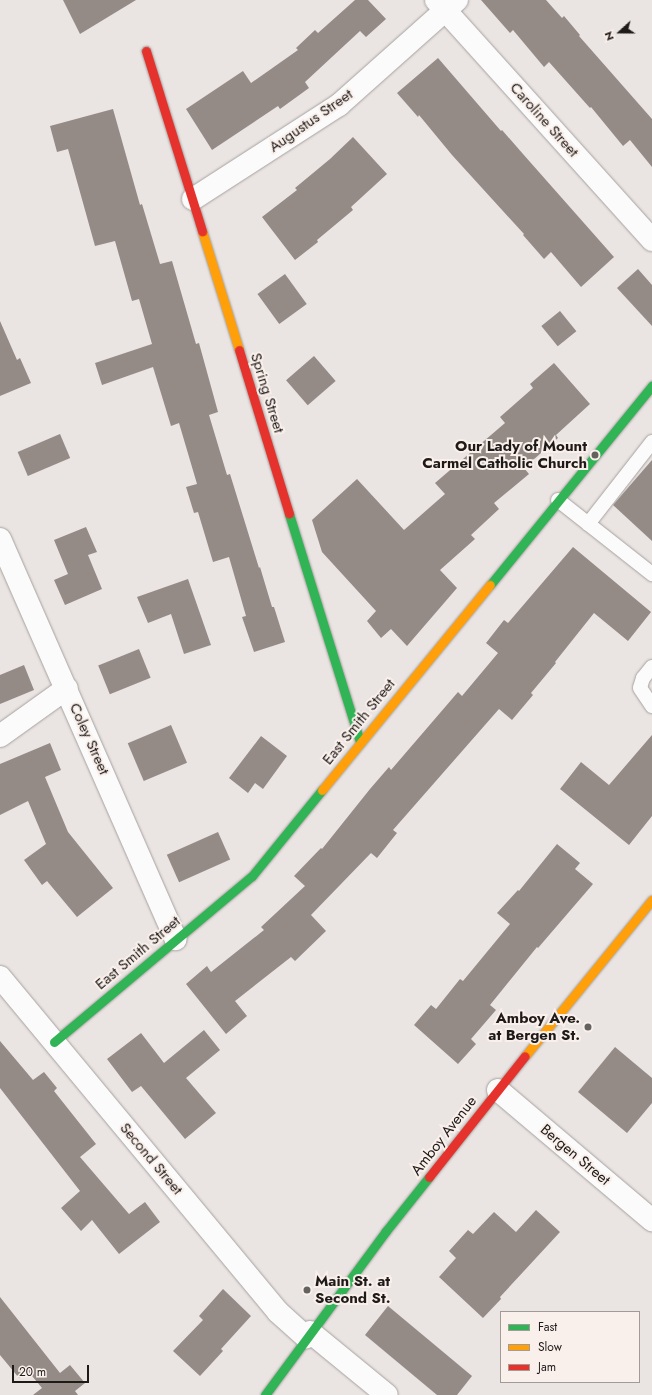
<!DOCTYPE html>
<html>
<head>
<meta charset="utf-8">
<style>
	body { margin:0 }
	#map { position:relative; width:652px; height:1395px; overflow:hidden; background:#eae4e2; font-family:Jost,sans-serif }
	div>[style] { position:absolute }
	.building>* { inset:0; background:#948b87; transform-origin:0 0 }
	.roads { filter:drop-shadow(0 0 1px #a6a19f) drop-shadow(0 0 1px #a6a19f) }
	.lane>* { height:14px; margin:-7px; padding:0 7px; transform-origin:7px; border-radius:7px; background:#fcfbfb }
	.street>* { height:22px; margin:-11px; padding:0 11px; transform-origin:11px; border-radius:11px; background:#fcfbfb }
	.fast>* { height:9px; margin:-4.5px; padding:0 4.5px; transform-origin:4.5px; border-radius:4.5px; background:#30b455 }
	.slow>* { height:9px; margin:-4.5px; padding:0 4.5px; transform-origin:4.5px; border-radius:4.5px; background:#ff9f0a }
	.jam>* { height:9px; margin:-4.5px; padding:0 4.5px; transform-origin:4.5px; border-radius:4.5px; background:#e5322d }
	.dots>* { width:11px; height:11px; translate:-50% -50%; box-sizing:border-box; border:2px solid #faf0eb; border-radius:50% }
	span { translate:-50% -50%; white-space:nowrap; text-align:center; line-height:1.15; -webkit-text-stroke:4px #faf0eb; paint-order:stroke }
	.street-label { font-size:15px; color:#1e1a18 }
	.poi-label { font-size:15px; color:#1e1a18; font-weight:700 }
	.right { translate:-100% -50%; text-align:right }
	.left { translate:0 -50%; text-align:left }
	.legend { position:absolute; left:500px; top:1311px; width:140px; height:72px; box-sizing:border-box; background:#faf0eb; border:1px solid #a29a97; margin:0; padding:5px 7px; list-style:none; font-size:12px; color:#1e1a18 }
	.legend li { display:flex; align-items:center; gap:8px; height:20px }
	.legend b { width:20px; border:1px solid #a29a97 }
	.north { position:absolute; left:600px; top:12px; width:40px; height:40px; -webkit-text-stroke:3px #faf0eb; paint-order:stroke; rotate:249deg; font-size:11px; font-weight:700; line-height:16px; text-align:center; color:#1e1a18 }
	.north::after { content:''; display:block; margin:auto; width:14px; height:18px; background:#1e1a18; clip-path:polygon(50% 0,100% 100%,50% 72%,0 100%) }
	.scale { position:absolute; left:12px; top:1365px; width:77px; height:18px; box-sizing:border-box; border:2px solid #1e1a18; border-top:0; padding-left:5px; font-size:12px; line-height:14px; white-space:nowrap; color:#1e1a18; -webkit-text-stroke:3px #faf0eb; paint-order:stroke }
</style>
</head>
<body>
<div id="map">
	<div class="building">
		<i style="clip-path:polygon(63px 0,136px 0,80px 34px)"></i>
		<i style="clip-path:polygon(355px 0,368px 0,386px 19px,366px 37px,360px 31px,305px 82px,309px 88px,280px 109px,278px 106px,212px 150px,186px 109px,243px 71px,251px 83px,298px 50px,296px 48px,315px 30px,318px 33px)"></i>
		<i style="clip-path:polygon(481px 0,546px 0,562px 18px,564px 16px,580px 35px,579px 36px,652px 119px,652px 167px,630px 140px,623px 146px,591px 107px,590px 108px,549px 62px,544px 67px,513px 30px,510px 33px)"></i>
		<i style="clip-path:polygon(438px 58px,501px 131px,502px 130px,523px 154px,614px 257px,581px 287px,551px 252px,544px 259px,523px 235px,524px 234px,452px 155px,419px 115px,418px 117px,397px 93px)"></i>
		<i style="clip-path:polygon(113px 109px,140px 205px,142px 204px,160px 264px,172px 261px,196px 344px,199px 343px,218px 412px,209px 415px,227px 475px,230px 474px,259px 568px,260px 567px,272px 607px,274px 607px,285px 642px,254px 652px,242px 617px,246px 616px,229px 557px,213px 562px,198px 512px,194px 513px,186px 487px,197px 484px,179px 423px,171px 426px,153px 367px,102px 385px,95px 363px,152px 344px,139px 299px,132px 301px,115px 241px,95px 246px,68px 149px,57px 152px,50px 126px)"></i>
		<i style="clip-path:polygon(353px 137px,387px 174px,351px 207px,353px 210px,317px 240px,318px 242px,295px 260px,262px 217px,297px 190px,295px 188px,330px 159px)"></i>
		<i style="clip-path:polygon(638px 269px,652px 285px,652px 326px,617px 288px)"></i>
		<i style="left:285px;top:274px;width:37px;height:34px;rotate:54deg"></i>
		<i style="left:560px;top:311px;width:26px;height:24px;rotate:51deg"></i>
		<i style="clip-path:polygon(0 321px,17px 360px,20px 358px,31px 383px,0 396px)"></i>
		<i style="left:314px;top:356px;width:33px;height:37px;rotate:49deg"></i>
		<i style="clip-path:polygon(554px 363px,590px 404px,556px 435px,558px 438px,524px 468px,529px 474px,494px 503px,499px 509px,471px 535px,475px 539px,440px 570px,457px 588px,407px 646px,391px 629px,381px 638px,367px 621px,376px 611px,322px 552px,312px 520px,357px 479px,404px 530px,445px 494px,435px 483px,505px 423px,500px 417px,533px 388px,530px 384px)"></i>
		<i style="left:60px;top:434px;width:26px;height:46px;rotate:67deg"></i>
		<i style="clip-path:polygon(652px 460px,652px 541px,613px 505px)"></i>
		<i style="clip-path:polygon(86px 527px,97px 552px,88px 555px,102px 589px,65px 605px,54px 580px,68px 574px,54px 540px)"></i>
		<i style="clip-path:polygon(573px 547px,651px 612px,628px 641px,594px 613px,555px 662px,556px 663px,531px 693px,533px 695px,512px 720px,499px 709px,393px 830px,397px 833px,377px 858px,371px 853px,311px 915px,326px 931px,295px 961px,291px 957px,235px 1001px,247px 1016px,226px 1034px,186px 984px,207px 966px,211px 972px,264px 930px,261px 927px,305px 886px,294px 876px,321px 848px,322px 849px,370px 789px,389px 767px,391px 770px,458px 692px,462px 696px,498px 653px,486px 643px,504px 620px,508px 623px)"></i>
		<i style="clip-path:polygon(188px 579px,211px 645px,184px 654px,171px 614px,148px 623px,137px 597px)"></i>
		<i style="left:139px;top:649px;width:31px;height:44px;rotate:68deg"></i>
		<i style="clip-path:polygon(24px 665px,34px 690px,0 704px,0 675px)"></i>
		<i style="left:171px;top:725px;width:41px;height:47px;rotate:67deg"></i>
		<i style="clip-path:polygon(652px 735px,652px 816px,629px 845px,560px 789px,581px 762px,609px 785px)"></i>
		<i style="clip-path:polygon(261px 736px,287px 756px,263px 789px,255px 783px,248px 793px,229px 778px)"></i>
		<i style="clip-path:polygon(50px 743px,61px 770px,45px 777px,68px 832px,113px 888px,77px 917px,47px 881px,42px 885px,24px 860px,46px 844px,28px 801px,0 815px,0 764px)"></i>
		<i style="left:218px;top:832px;width:30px;height:56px;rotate:66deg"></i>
		<i style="clip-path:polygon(557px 844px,580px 863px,575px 869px,593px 884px,538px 948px,537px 947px,490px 1005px,496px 1010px,471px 1039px,476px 1044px,458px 1064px,414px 1025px,431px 1005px,436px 1009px,460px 979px,463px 981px,510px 924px,497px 913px,518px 890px,519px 891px)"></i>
		<i style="clip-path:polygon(204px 1030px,220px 1050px,186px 1078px,216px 1113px,185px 1139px,141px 1086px,132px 1092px,107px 1059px,141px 1033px,164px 1063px)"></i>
		<i style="clip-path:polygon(0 1041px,33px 1080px,44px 1072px,57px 1088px,54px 1091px,96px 1144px,80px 1157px,129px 1214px,145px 1202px,160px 1222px,119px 1254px,92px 1220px,81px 1231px,61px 1208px,80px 1191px,0 1088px)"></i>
		<i style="clip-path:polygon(615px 1047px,652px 1078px,652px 1103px,627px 1133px,578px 1092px)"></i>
		<i style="clip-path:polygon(536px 1210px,560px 1232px,500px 1297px,501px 1299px,483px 1318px,439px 1277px,456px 1258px,449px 1251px,468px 1230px,473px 1234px,494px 1212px,516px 1232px)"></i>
		<i style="clip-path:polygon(223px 1289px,251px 1316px,221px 1349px,223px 1351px,200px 1376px,173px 1351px,203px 1320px,199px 1316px)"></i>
		<i style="clip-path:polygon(0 1297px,60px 1373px,70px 1365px,85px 1383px,75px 1391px,78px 1395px,33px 1395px,42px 1388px,28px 1371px,19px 1378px,0 1355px)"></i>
		<i style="clip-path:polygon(388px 1306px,472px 1376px,457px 1395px,437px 1395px,365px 1335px)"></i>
	</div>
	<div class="roads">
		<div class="lane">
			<i style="left:558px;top:500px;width:120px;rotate:38.2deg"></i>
			<i style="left:588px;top:524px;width:104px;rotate:-52deg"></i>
			<i style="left:652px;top:667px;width:14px;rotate:129deg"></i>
			<i style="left:643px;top:678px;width:10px;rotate:107deg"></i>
			<i style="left:640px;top:688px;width:22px;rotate:56deg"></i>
		</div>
		<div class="street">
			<i style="left:436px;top:0;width:323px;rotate:48deg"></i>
			<i style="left:193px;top:199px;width:174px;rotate:-32.8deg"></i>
			<i style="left:339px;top:105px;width:158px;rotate:-41.7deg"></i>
			<i style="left:0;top:539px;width:437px;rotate:66.3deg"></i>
			<i style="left:0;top:736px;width:82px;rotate:-35.6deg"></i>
			<i style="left:0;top:977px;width:435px;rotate:50.3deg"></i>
			<i style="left:278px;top:1312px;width:38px;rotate:42deg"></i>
			<i style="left:498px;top:1090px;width:202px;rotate:40.2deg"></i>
			<i style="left:310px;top:1332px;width:99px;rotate:39.3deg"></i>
		</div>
		<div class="fast">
			<i style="left:289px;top:514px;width:239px;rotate:72.7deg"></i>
			<i style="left:490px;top:585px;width:257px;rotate:-50.9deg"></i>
			<i style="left:54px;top:1042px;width:258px;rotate:-40deg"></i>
			<i style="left:252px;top:876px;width:111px;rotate:-50.9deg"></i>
			<i style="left:265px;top:1395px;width:204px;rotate:-53.6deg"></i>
			<i style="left:386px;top:1231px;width:69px;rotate:-51.5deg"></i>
		</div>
		<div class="slow">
			<i style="left:202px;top:231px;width:125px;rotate:72.7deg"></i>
			<i style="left:322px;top:790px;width:265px;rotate:-50.7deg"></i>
			<i style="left:525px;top:1056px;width:201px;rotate:-50.9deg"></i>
		</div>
		<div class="jam">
			<i style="left:146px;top:51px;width:189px;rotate:72.7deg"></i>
			<i style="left:239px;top:350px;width:171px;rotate:73deg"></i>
			<i style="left:429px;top:1177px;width:154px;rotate:-51.6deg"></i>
		</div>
	</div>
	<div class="dots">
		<i style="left:595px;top:455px;background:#65615f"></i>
		<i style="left:588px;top:1027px;background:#65615f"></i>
		<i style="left:307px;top:1290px;background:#65615f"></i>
	</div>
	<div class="street-label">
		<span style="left:544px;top:120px;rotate:48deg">Caroline Street</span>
		<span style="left:311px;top:121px;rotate:-35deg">Augustus Street</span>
		<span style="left:267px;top:393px;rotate:73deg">Spring Street</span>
		<span style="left:359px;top:722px;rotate:-51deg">East Smith Street</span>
		<span style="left:89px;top:739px;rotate:66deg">Coley Street</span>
		<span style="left:138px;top:953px;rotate:-40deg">East Smith Street</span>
		<span style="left:444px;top:1136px;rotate:-52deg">Amboy Avenue</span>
		<span style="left:575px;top:1155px;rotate:40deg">Bergen Street</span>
		<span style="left:151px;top:1159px;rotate:50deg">Second Street</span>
	</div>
	<div class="poi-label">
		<span class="right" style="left:587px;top:455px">Our Lady of Mount<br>Carmel Catholic Church</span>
		<span class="right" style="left:580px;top:1027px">Amboy Ave.<br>at Bergen St.</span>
		<span class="left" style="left:315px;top:1290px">Main St. at<br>Second St.</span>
	</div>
	<ul class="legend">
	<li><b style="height:5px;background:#30b455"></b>Fast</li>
	<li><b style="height:5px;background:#ff9f0a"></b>Slow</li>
	<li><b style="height:5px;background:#e5322d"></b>Jam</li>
	</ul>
	<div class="north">N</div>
	<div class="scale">20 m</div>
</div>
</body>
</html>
